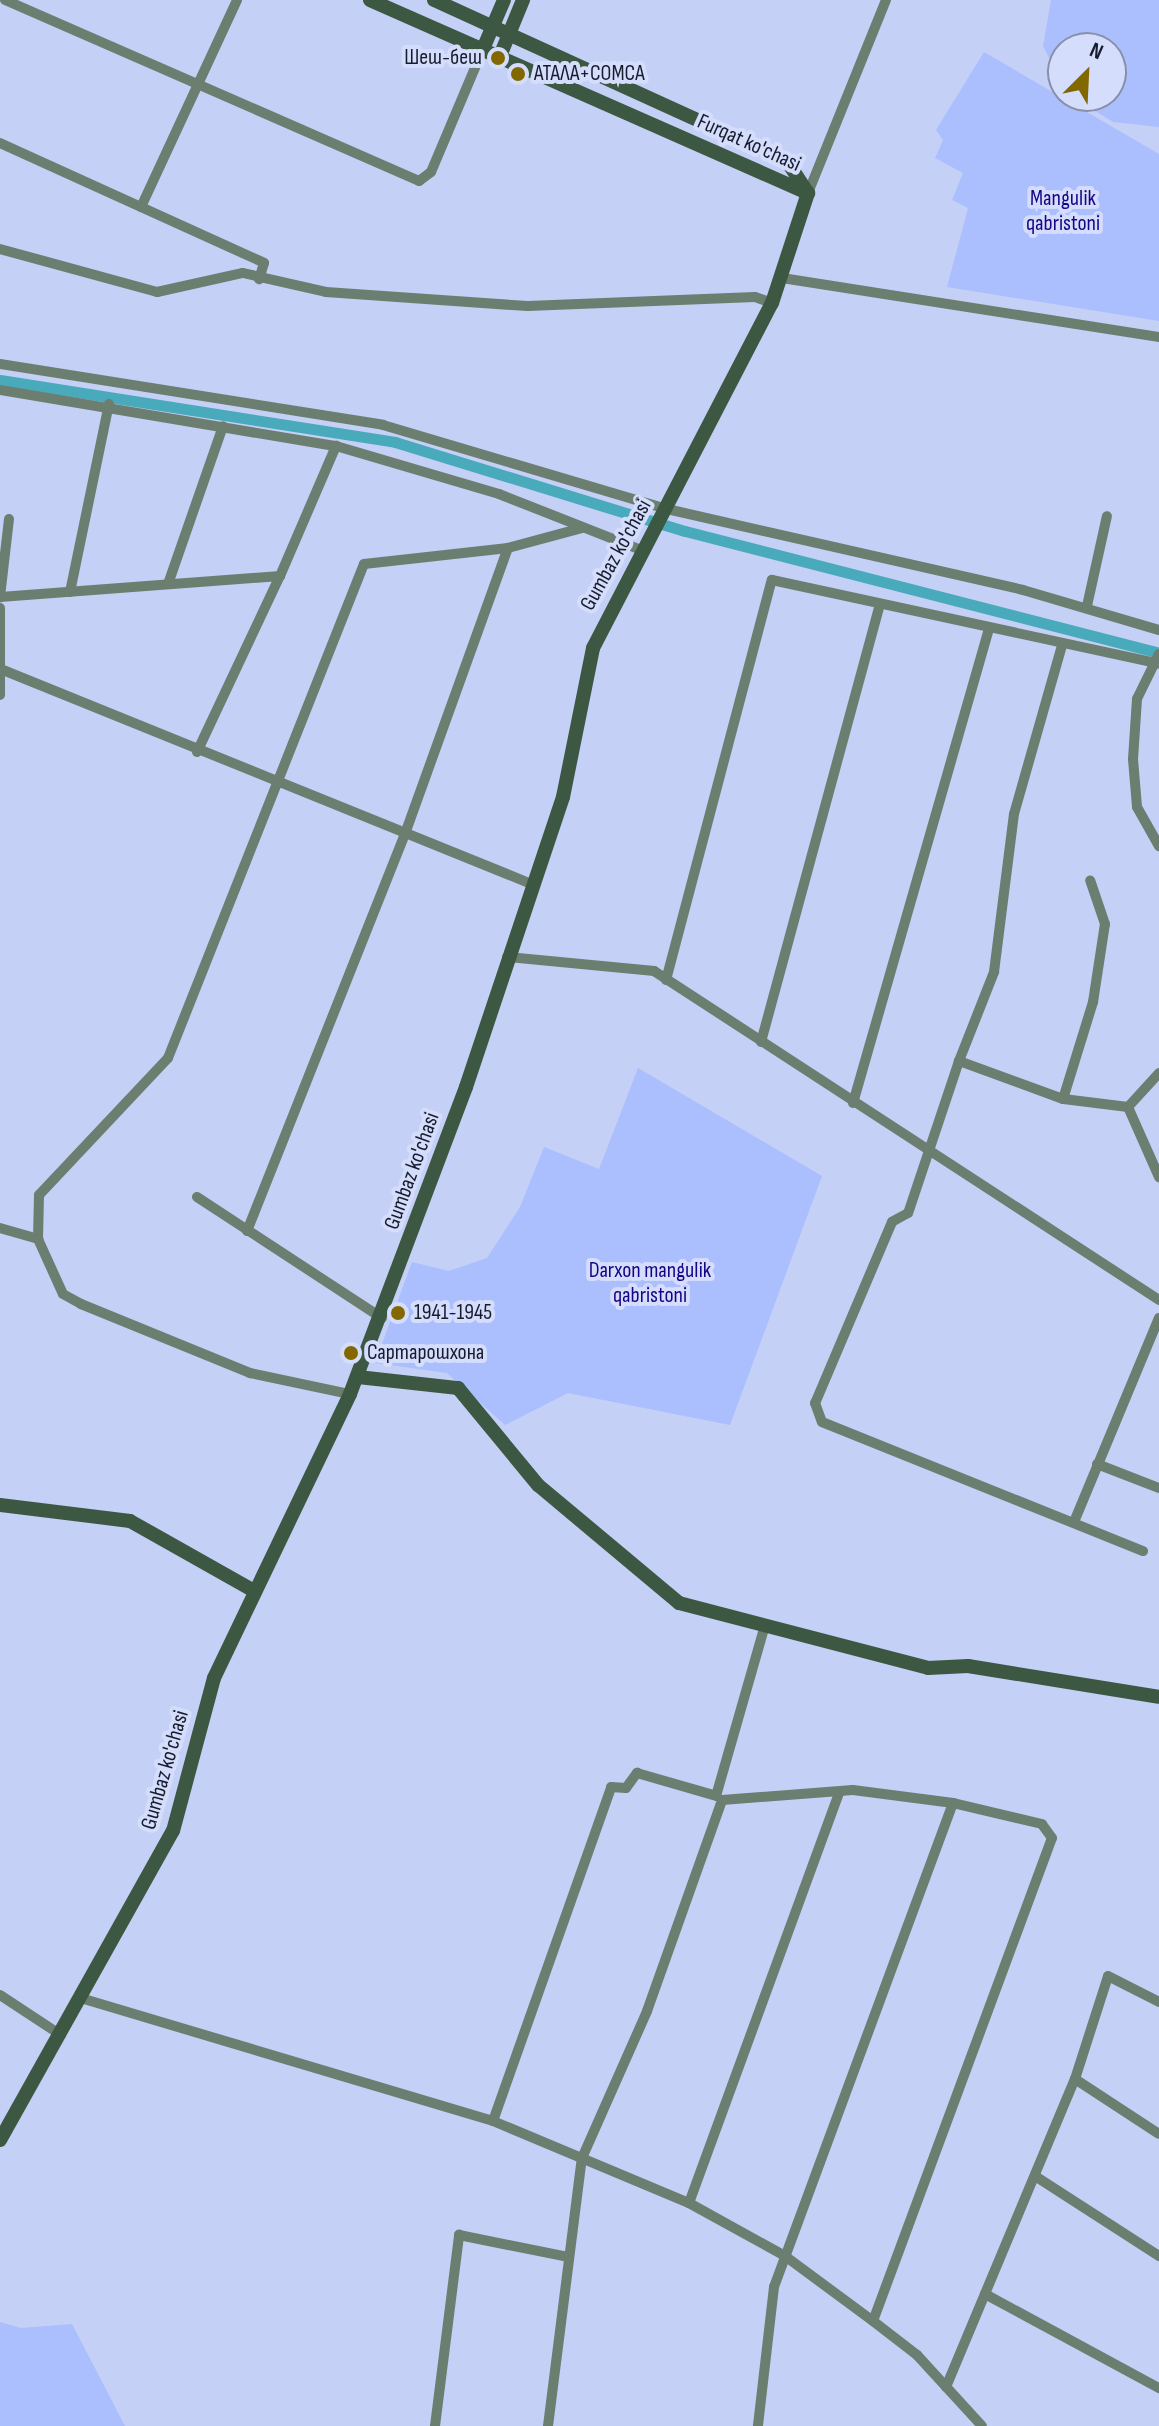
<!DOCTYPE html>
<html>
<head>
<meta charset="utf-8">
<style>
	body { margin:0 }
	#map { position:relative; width:1159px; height:2426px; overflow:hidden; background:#c4d0f6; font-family:"Sofia Sans Condensed",sans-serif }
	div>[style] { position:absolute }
	.green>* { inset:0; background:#abbefe }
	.canal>* { height:11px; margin:-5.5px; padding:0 5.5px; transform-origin:5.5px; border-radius:5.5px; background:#49aabb }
	.street>* { height:10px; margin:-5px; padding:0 5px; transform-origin:5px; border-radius:5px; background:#6c7e70 }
	.secondary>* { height:14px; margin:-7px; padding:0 7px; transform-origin:7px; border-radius:7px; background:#3c5742 }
	.dots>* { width:22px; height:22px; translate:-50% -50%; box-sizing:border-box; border:4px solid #d4ddfb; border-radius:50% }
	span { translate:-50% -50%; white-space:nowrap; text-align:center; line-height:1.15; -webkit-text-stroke:8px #d4ddfb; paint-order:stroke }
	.poi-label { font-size:22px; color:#171c2d }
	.right { translate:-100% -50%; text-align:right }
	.left { translate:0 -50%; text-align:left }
	.street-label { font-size:22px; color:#171c2d }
	.park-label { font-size:22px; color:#170385 }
	.north { position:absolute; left:1047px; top:32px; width:80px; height:80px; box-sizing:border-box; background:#d4ddfb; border:2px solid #8890a9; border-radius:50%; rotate:24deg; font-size:22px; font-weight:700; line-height:32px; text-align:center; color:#171c2d }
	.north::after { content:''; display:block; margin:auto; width:28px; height:36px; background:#836800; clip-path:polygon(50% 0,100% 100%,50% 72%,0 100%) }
</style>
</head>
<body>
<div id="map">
	<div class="green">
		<i style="clip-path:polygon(1051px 0,1159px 0,1159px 127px,1113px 122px,1074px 98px,1111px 96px,1111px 48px,1063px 48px,1063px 85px,1043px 46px)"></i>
		<i style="clip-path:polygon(984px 52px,1159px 154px,1159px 321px,947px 287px,968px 208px,952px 200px,963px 173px,935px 158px,943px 140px,936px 130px)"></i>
		<i style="clip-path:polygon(638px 1068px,822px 1176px,730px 1425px,568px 1393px,505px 1425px,447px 1373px,375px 1363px,412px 1262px,449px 1271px,487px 1258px,520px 1207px,544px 1147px,599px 1169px)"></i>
		<i style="clip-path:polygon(0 2322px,21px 2328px,72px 2324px,125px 2426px,0 2426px)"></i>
	</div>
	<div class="canal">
		<i style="left:0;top:380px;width:400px;rotate:8.9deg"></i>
		<i style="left:395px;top:442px;width:303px;rotate:17.1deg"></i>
		<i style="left:685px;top:531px;width:489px;rotate:14.4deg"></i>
	</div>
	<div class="street">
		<i style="left:5px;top:0;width:452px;rotate:23.6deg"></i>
		<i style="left:419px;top:181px;width:15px;rotate:-37deg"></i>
		<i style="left:431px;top:172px;width:134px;rotate:-67.1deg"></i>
		<i style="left:0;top:143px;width:290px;rotate:24.4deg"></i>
		<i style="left:264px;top:263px;width:17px;rotate:107deg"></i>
		<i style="left:808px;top:193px;width:208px;rotate:-68deg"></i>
		<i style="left:141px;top:207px;width:228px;rotate:-65.1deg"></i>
		<i style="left:0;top:249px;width:163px;rotate:15.3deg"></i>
		<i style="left:157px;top:292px;width:88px;rotate:-12.5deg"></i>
		<i style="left:243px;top:273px;width:85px;rotate:12.9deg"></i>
		<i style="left:326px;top:292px;width:202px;rotate:4deg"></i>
		<i style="left:528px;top:306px;width:227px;rotate:-2.3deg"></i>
		<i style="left:755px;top:297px;width:18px;rotate:19deg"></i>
		<i style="left:782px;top:278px;width:382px;rotate:8.9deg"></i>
		<i style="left:0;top:364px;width:388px;rotate:9deg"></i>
		<i style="left:383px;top:425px;width:296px;rotate:16.5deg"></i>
		<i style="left:667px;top:509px;width:365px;rotate:12.8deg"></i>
		<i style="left:1023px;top:590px;width:142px;rotate:16.4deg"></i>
		<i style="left:0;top:390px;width:341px;rotate:9.5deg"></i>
		<i style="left:336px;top:446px;width:170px;rotate:16.4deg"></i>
		<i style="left:499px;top:494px;width:153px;rotate:21.5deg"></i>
		<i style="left:9px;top:519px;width:79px;rotate:96.6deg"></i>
		<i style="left:0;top:597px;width:281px;rotate:-4.3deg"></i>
		<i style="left:280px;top:576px;width:142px;rotate:-66.7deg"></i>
		<i style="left:168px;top:584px;width:167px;rotate:-70.8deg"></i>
		<i style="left:70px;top:592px;width:192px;rotate:-78.3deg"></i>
		<i style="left:1087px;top:606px;width:92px;rotate:-77.5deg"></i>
		<i style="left:0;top:608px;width:87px;rotate:90deg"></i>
		<i style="left:1159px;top:654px;width:50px;rotate:116.1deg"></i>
		<i style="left:1137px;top:699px;width:60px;rotate:93.8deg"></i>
		<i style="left:1133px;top:759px;width:48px;rotate:85.2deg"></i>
		<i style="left:1137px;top:807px;width:45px;rotate:60.6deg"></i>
		<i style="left:3px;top:670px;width:573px;rotate:22.04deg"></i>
		<i style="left:197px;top:752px;width:195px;rotate:-64.8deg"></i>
		<i style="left:507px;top:957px;width:148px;rotate:5.4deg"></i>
		<i style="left:654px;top:971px;width:603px;rotate:33.08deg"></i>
		<i style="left:666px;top:980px;width:414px;rotate:-75.2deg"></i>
		<i style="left:772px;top:580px;width:396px;rotate:12.2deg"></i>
		<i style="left:761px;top:1042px;width:454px;rotate:-74.8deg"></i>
		<i style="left:959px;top:1061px;width:96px;rotate:-68.5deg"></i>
		<i style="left:994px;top:972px;width:159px;rotate:-82.8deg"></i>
		<i style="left:1014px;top:814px;width:176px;rotate:-74.1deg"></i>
		<i style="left:1063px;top:1099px;width:102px;rotate:-72.8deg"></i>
		<i style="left:1093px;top:1002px;width:79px;rotate:-81.3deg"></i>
		<i style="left:1105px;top:924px;width:46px;rotate:-108.8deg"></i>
		<i style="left:853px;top:1103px;width:494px;rotate:-74deg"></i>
		<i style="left:1128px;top:1107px;width:65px;rotate:-173deg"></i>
		<i style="left:1063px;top:1099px;width:111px;rotate:-159.9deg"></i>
		<i style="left:959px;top:1061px;width:160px;rotate:108.5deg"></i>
		<i style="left:908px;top:1213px;width:18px;rotate:151deg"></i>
		<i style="left:892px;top:1222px;width:197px;rotate:113deg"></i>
		<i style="left:815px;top:1403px;width:20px;rotate:70deg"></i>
		<i style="left:822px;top:1422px;width:346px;rotate:21.9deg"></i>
		<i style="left:1128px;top:1107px;width:77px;rotate:66.1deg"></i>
		<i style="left:1128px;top:1107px;width:46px;rotate:-47.6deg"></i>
		<i style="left:197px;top:1197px;width:221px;rotate:33.2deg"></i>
		<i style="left:0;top:1228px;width:40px;rotate:16deg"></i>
		<i style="left:38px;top:1239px;width:44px;rotate:-88.7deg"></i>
		<i style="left:39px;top:1195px;width:188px;rotate:-46.7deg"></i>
		<i style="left:168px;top:1058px;width:531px;rotate:-68.36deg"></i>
		<i style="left:364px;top:564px;width:145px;rotate:-6.3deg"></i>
		<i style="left:508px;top:548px;width:77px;rotate:-15.1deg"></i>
		<i style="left:247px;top:1231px;width:430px;rotate:-68.3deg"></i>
		<i style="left:406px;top:831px;width:301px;rotate:-70.2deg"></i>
		<i style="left:38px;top:1239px;width:60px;rotate:65.6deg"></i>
		<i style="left:63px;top:1294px;width:21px;rotate:29deg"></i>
		<i style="left:81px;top:1304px;width:183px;rotate:22.2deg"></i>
		<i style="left:250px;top:1373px;width:102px;rotate:11.9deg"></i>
		<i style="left:1097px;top:1464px;width:66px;rotate:21.2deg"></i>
		<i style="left:1074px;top:1522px;width:221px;rotate:-67.4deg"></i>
		<i style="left:716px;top:1796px;width:178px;rotate:-74deg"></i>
		<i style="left:0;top:1995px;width:73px;rotate:33.3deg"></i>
		<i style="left:84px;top:1999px;width:427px;rotate:16.6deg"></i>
		<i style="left:493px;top:2121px;width:212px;rotate:22.7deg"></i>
		<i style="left:689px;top:2203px;width:110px;rotate:28.9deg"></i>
		<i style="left:785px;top:2256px;width:109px;rotate:36.5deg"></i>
		<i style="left:873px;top:2321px;width:56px;rotate:37.7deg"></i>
		<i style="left:917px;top:2355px;width:96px;rotate:47.5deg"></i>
		<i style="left:1075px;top:2079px;width:100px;rotate:33.2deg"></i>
		<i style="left:493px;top:2121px;width:354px;rotate:-70.5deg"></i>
		<i style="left:611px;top:1787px;width:15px;rotate:4deg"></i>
		<i style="left:626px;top:1788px;width:19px;rotate:-54deg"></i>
		<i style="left:637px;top:1773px;width:79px;rotate:16.1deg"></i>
		<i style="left:1035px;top:2176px;width:148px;rotate:32.8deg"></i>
		<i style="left:689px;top:2203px;width:437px;rotate:-69.9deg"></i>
		<i style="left:985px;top:2294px;width:198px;rotate:28.4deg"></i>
		<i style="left:873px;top:2321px;width:515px;rotate:-69.67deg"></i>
		<i style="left:1052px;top:1838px;width:17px;rotate:-126deg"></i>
		<i style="left:1042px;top:1824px;width:91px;rotate:-166.7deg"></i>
		<i style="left:946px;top:2387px;width:334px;rotate:-67.3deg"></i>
		<i style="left:1075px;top:2079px;width:108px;rotate:-72.2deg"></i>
		<i style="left:1108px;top:1976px;width:57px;rotate:27deg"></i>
		<i style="left:435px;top:2426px;width:193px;rotate:-82.8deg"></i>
		<i style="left:459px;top:2235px;width:111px;rotate:11.4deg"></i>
		<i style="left:548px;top:2426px;width:270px;rotate:-82.8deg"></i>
		<i style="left:582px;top:2158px;width:161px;rotate:-66.1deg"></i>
		<i style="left:647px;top:2011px;width:224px;rotate:-70.4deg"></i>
		<i style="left:722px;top:1800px;width:131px;rotate:-4.4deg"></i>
		<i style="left:853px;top:1790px;width:101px;rotate:7.4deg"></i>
		<i style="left:953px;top:1803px;width:516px;rotate:110.3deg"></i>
		<i style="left:774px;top:2287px;width:140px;rotate:96.6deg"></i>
	</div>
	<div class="secondary">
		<i style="left:370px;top:0;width:479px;rotate:23.8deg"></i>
		<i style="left:434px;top:0;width:388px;rotate:24.5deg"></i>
		<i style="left:787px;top:161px;width:38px;rotate:57deg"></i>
		<i style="left:483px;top:49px;width:53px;rotate:-66.8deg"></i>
		<i style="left:500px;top:56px;width:61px;rotate:-67.7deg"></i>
		<i style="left:358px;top:1377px;width:101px;rotate:6.3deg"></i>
		<i style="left:458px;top:1388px;width:126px;rotate:50.5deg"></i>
		<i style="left:538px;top:1485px;width:184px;rotate:39.9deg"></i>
		<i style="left:679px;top:1603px;width:257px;rotate:14.6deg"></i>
		<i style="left:928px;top:1668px;width:40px;rotate:-2.9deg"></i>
		<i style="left:968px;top:1666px;width:193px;rotate:9.2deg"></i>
		<i style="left:0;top:1505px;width:131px;rotate:7deg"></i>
		<i style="left:130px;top:1521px;width:142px;rotate:29.4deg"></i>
		<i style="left:0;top:2140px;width:354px;rotate:-60.8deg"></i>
		<i style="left:173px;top:1831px;width:158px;rotate:-75deg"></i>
		<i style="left:214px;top:1678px;width:315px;rotate:-64.4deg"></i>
		<i style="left:350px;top:1394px;width:328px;rotate:-69.3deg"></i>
		<i style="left:466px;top:1087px;width:306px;rotate:-71.5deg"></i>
		<i style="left:563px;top:797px;width:152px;rotate:-78.6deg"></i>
		<i style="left:593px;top:648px;width:389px;rotate:-62.6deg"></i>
		<i style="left:772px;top:303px;width:116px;rotate:-71.9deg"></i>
	</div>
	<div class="dots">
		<i style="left:498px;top:58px;background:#836800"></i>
		<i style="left:518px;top:74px;background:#836800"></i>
		<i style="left:398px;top:1313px;background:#836800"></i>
		<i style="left:351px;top:1353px;background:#836800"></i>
	</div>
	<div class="poi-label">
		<span class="right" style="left:482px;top:58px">Шеш-беш</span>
		<span class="left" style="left:534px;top:74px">АТАЛА+СОМСА</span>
		<span class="left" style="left:414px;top:1313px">1941-1945</span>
		<span class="left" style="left:367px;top:1353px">Сартарошхона</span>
	</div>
	<div class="street-label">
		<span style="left:749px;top:143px;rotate:24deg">Furqat ko'chasi</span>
		<span style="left:616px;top:555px;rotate:-61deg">Gumbaz ko'chasi</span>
		<span style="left:412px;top:1171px;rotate:-70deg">Gumbaz ko'chasi</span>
		<span style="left:165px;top:1770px;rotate:-74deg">Gumbaz ko'chasi</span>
	</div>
	<div class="park-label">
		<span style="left:1063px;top:211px">Mangulik<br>qabristoni</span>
		<span style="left:650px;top:1283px">Darxon mangulik<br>qabristoni</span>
	</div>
	<div class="north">N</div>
</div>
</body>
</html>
